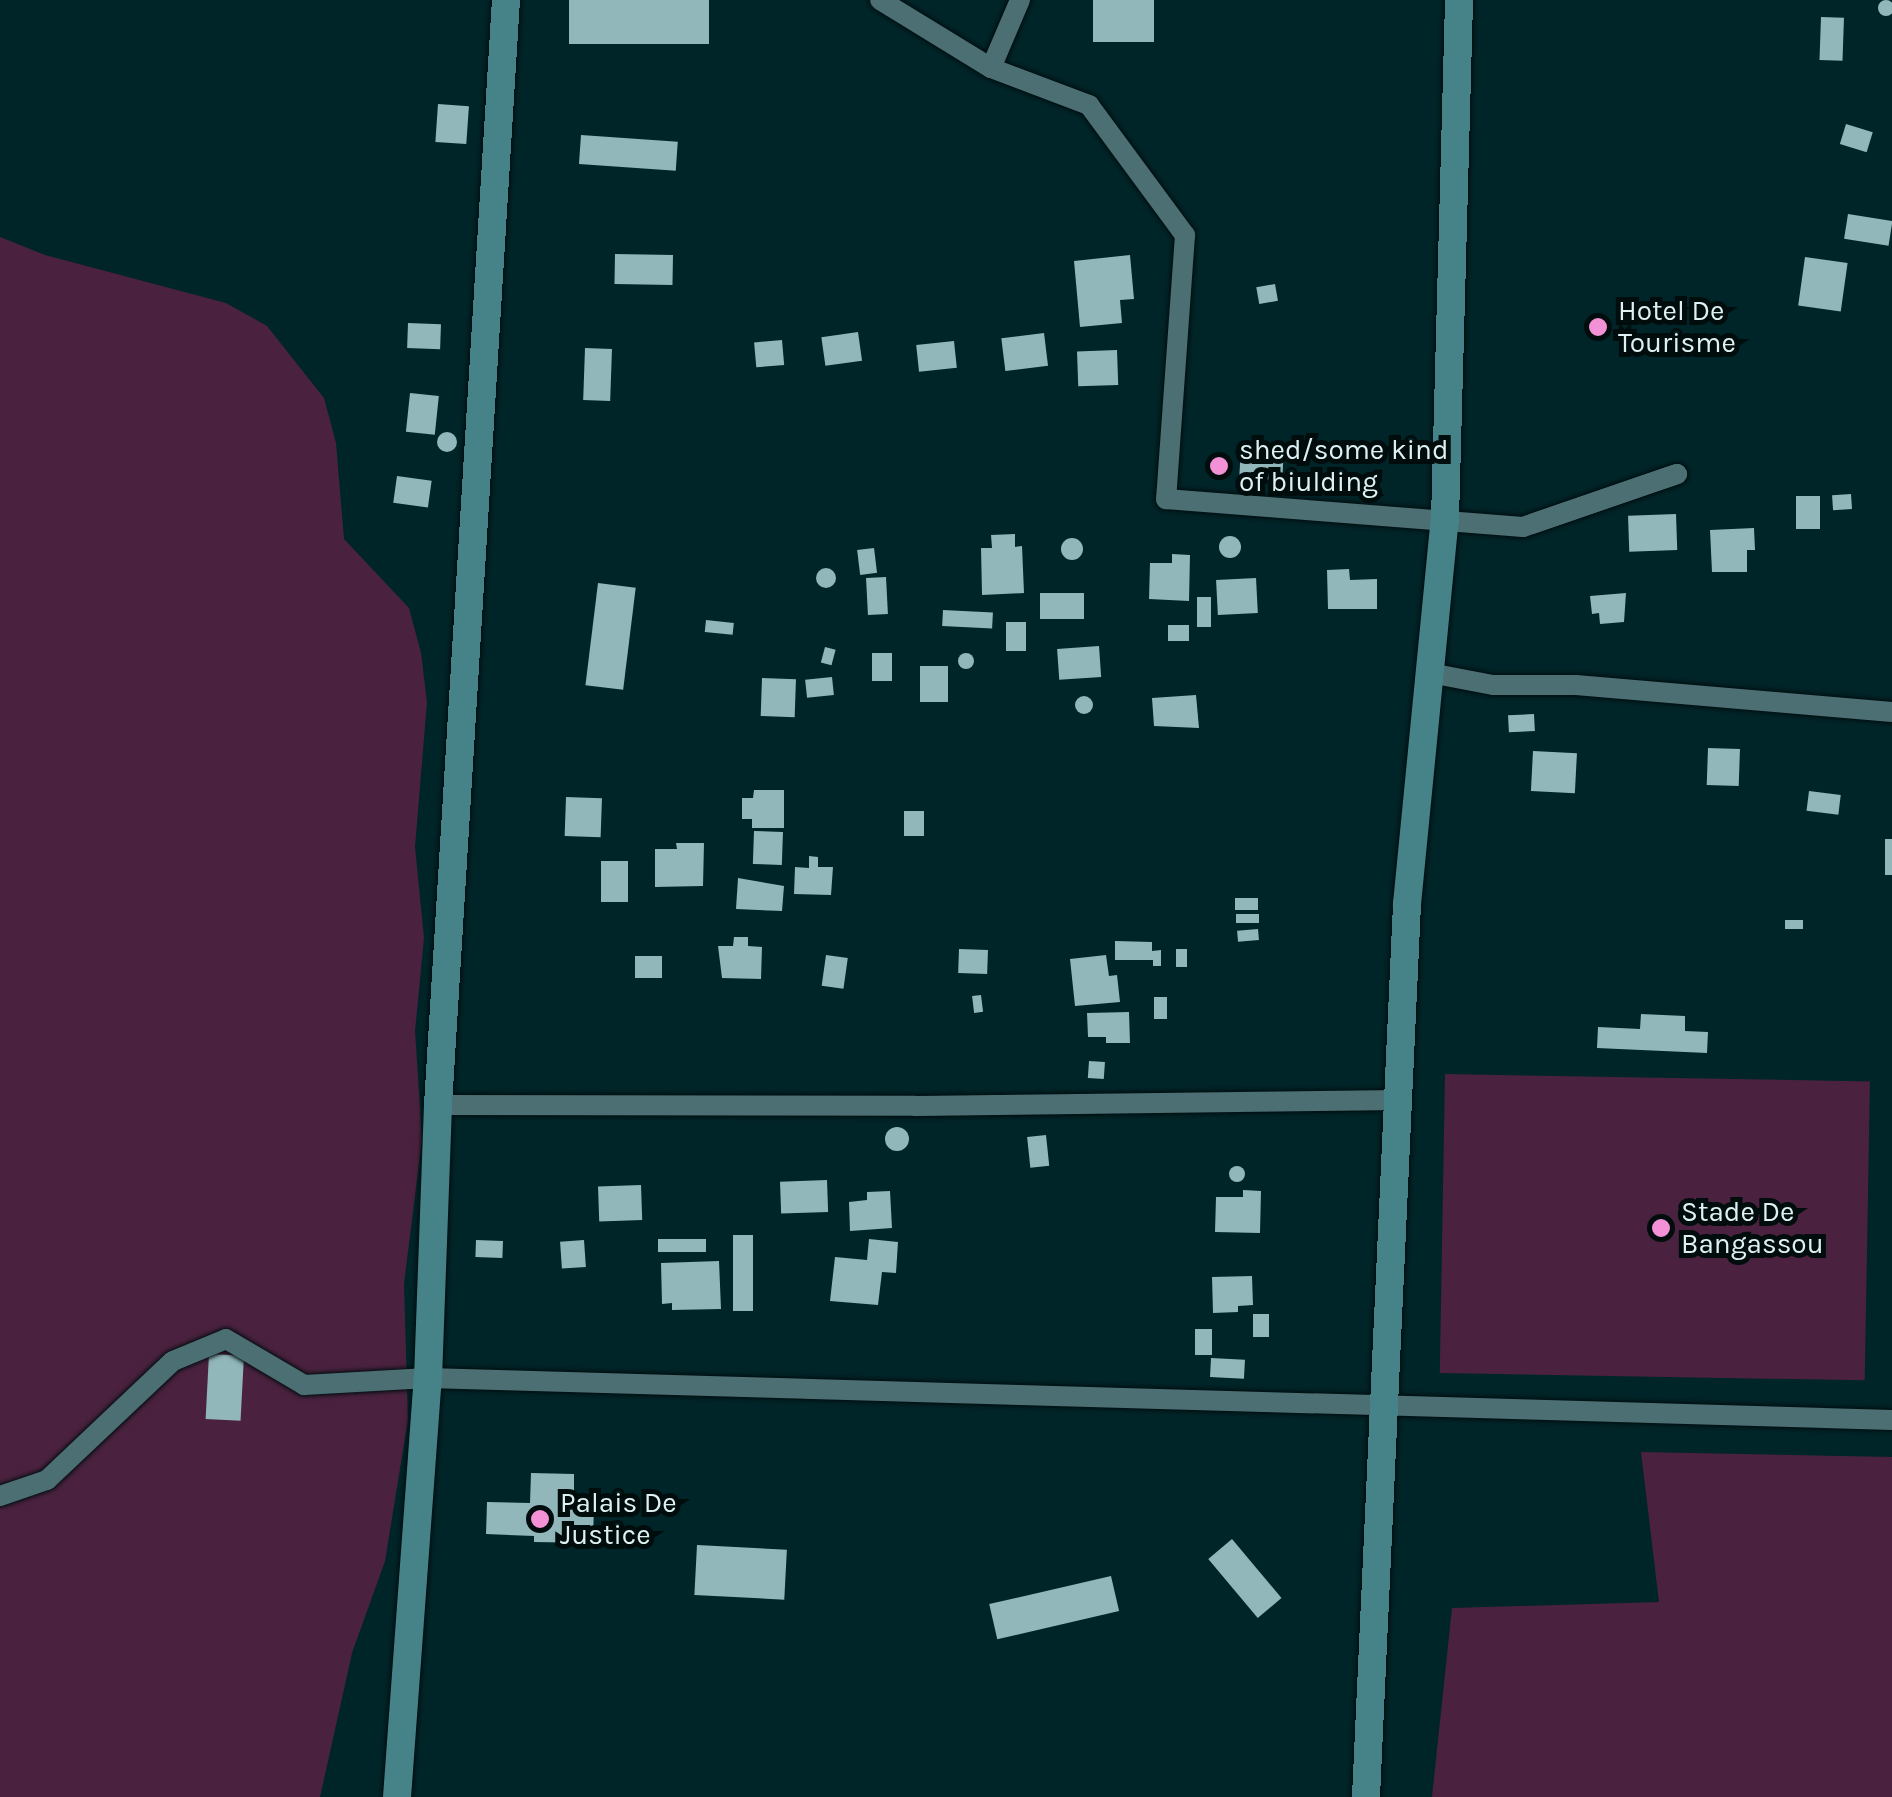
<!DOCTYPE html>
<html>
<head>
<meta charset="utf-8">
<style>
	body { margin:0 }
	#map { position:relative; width:1892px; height:1797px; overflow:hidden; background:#002528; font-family:Karla,sans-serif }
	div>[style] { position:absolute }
	.green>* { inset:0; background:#4a223f; transform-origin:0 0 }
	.building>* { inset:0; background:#91b7bb; transform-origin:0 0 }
	.round { border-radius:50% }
	.roads { filter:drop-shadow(0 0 2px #000d0f) drop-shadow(0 0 2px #000d0f) }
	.street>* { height:20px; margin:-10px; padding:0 10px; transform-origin:10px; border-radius:10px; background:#4b6f73 }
	.secondary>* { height:28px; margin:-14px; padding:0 14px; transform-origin:14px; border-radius:14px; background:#468389 }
	.dots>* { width:28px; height:28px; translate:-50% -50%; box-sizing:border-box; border:5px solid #010c0d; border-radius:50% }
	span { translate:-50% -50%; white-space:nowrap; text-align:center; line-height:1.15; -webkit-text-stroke:10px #010c0d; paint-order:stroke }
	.poi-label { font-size:28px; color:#ddf1f3 }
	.left { translate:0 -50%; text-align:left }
</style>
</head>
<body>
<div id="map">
	<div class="green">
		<i style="clip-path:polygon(0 237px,45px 255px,226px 303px,267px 326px,324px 398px,336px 443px,344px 539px,409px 608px,421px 653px,427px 702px,415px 847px,424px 938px,415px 1031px,422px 1139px,404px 1284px,408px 1420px,385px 1561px,352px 1653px,320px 1797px,0 1797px)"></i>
		<i style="left:1445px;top:1074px;width:425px;height:299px;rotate:1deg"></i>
		<i style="clip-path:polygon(1641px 1452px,1892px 1457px,1892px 1797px,1432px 1797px,1452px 1608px,1659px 1602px)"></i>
	</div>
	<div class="building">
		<i class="round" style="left:1878px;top:0;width:16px;height:16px"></i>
		<i style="left:569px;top:0;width:140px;height:44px"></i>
		<i style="left:1093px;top:0;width:61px;height:42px"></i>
		<i style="left:1821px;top:17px;width:23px;height:43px;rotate:2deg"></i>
		<i style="left:438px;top:104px;width:31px;height:38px;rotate:4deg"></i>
		<i style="left:1846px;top:124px;width:28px;height:21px;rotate:17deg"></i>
		<i style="left:581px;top:135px;width:97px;height:29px;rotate:4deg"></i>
		<i style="left:1848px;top:214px;width:45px;height:25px;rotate:9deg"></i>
		<i style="left:615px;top:254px;width:58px;height:30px;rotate:1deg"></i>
		<i style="clip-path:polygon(1130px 255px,1134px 299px,1120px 300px,1122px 323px,1080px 327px,1074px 261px)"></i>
		<i style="left:1805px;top:257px;width:43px;height:49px;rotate:8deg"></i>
		<i style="left:1275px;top:284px;width:17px;height:19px;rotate:80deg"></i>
		<i style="left:408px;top:323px;width:33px;height:25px;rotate:2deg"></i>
		<i style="left:858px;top:332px;width:29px;height:37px;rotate:82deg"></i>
		<i style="left:1044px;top:333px;width:33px;height:43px;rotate:83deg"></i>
		<i style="left:782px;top:340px;width:25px;height:28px;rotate:85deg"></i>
		<i style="left:954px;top:341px;width:27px;height:38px;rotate:84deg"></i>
		<i style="left:585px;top:348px;width:27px;height:52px;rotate:2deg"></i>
		<i style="left:1117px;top:350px;width:35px;height:40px;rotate:88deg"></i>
		<i style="left:410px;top:393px;width:29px;height:39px;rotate:6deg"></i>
		<i class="round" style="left:437px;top:432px;width:20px;height:20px"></i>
		<i style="left:1241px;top:445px;width:43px;height:33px;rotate:3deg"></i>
		<i style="left:397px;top:476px;width:35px;height:27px;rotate:8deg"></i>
		<i style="left:1851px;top:494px;width:15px;height:19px;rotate:86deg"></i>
		<i style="left:1796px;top:496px;width:24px;height:33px"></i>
		<i style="left:1676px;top:514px;width:36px;height:48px;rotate:88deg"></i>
		<i style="clip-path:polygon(1754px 528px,1755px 550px,1747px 550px,1747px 572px,1712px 572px,1710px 530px)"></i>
		<i style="clip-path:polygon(1015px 534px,1015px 547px,1022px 546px,1024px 593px,982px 595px,981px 548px,992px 548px,991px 535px)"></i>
		<i class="round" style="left:1219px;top:536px;width:22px;height:22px"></i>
		<i class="round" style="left:1061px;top:538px;width:22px;height:22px"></i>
		<i style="left:874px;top:548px;width:25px;height:17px;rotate:83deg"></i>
		<i style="clip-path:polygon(1172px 554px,1190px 555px,1189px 601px,1149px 599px,1150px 563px,1172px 563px)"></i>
		<i class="round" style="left:816px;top:568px;width:20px;height:20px"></i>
		<i style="clip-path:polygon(1349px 569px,1350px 580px,1377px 579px,1377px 609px,1328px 609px,1327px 570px)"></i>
		<i style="left:886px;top:577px;width:37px;height:20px;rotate:87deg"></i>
		<i style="left:1256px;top:578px;width:35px;height:40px;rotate:87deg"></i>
		<i style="left:598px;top:583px;width:38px;height:103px;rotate:7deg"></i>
		<i style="left:1040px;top:593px;width:44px;height:26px"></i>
		<i style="clip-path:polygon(1626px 593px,1624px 622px,1600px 624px,1599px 613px,1592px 614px,1590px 596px)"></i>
		<i style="left:1197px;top:597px;width:14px;height:30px"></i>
		<i style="left:943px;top:610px;width:50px;height:16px;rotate:3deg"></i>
		<i style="left:706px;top:620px;width:28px;height:12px;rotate:6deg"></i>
		<i style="left:1006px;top:622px;width:20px;height:29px"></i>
		<i style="left:1168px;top:625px;width:21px;height:16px"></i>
		<i style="left:1099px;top:646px;width:31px;height:42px;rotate:86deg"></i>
		<i style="left:825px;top:647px;width:11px;height:16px;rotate:15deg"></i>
		<i style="left:872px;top:653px;width:20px;height:28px"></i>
		<i class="round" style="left:958px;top:653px;width:16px;height:16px"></i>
		<i style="left:920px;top:666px;width:28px;height:36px"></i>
		<i style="left:832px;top:677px;width:18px;height:27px;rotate:84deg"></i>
		<i style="left:762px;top:678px;width:34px;height:38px;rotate:2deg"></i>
		<i style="clip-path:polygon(1196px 695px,1199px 728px,1154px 726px,1152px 698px)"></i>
		<i class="round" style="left:1075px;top:696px;width:18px;height:18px"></i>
		<i style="left:1534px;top:714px;width:17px;height:26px;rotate:87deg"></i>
		<i style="left:1708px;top:748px;width:32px;height:37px;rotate:2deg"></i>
		<i style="left:1533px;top:751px;width:44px;height:40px;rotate:3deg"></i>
		<i style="clip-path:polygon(754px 790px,784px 790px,784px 828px,752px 828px,752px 819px,742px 819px,742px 798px,753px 798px)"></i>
		<i style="left:1809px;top:791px;width:32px;height:20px;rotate:7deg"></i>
		<i style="left:566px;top:797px;width:36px;height:39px;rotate:2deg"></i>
		<i style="left:904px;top:811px;width:20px;height:25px"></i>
		<i style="left:754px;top:831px;width:29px;height:33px;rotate:2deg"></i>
		<i style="left:1885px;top:839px;width:7px;height:36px"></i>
		<i style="clip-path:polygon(676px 843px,704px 843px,703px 886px,655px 887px,655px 849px,677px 849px)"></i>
		<i style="clip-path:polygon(809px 856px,818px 857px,818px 867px,833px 867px,831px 895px,794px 894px,795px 867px,809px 868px)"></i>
		<i style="left:601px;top:861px;width:27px;height:41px"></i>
		<i style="clip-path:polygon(738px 878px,784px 886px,782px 911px,736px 909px)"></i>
		<i style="left:1258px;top:898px;width:12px;height:23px;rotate:90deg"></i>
		<i style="left:1259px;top:914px;width:9px;height:23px;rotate:90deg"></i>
		<i style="left:1785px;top:920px;width:18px;height:9px"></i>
		<i style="left:1258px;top:929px;width:11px;height:21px;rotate:85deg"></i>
		<i style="clip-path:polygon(734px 937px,748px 937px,748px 946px,762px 947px,761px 979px,722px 978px,718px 946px,733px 946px)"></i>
		<i style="clip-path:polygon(1115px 941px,1152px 942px,1152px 951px,1161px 950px,1161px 966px,1153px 966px,1153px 960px,1115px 960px)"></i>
		<i style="left:959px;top:949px;width:29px;height:24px;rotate:2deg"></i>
		<i style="left:1176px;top:949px;width:11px;height:18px"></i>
		<i style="left:826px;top:955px;width:22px;height:31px;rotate:8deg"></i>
		<i style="clip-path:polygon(1106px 955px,1109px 976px,1117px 975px,1120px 1002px,1075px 1006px,1070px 959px)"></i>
		<i style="left:635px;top:956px;width:27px;height:22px"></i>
		<i style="left:981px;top:995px;width:17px;height:9px;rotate:83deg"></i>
		<i style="left:1154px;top:997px;width:13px;height:22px"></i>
		<i style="clip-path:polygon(1129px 1012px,1130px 1043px,1106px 1043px,1106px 1037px,1088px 1037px,1087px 1013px)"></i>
		<i style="clip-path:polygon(1641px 1014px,1685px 1016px,1685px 1031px,1708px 1032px,1707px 1053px,1597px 1048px,1598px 1027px,1640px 1029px)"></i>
		<i style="left:1089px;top:1061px;width:16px;height:17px;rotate:4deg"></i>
		<i class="round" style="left:885px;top:1127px;width:24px;height:24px"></i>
		<i style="left:1046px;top:1135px;width:31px;height:19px;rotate:84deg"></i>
		<i class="round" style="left:1229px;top:1166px;width:16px;height:16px"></i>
		<i style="left:827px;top:1180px;width:32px;height:47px;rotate:88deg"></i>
		<i style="left:641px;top:1185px;width:35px;height:43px;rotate:88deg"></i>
		<i style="clip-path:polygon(1243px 1190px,1261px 1191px,1260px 1233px,1215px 1232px,1216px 1197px,1243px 1197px)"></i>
		<i style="clip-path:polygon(890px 1191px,892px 1228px,850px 1231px,849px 1202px,867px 1200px,867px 1192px)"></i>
		<i style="left:733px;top:1235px;width:20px;height:76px"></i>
		<i style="left:706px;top:1239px;width:13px;height:48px;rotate:90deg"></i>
		<i style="clip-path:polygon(869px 1239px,898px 1242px,896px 1273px,882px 1272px,878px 1305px,830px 1301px,835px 1257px,867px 1260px)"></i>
		<i style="left:476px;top:1240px;width:27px;height:17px;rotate:2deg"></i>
		<i style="left:584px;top:1240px;width:27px;height:24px;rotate:86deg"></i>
		<i style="clip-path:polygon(719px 1261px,721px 1309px,672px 1310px,672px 1303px,662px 1304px,661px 1263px)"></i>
		<i style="clip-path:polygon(1252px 1276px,1253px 1305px,1238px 1306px,1238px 1312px,1213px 1313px,1212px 1277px)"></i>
		<i style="left:1253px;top:1314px;width:16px;height:23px"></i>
		<i style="left:1195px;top:1329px;width:17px;height:26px"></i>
		<i style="left:209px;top:1354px;width:35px;height:65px;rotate:3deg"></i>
		<i style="left:1211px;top:1358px;width:34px;height:19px;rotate:3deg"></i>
		<i style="clip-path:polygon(531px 1473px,574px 1474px,574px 1504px,594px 1504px,593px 1543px,534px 1542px,534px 1536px,486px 1534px,487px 1502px,530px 1503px)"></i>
		<i style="left:1232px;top:1539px;width:77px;height:31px;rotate:50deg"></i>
		<i style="left:697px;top:1545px;width:90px;height:50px;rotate:3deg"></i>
		<i style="left:1111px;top:1576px;width:36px;height:125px;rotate:77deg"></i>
	</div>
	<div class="roads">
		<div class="street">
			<i style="left:880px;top:0;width:130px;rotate:31.5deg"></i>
			<i style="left:991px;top:68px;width:105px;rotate:20.7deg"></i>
			<i style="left:1089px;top:105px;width:162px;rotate:53.6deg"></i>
			<i style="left:1185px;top:235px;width:265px;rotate:94.1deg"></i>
			<i style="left:1166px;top:499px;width:358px;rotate:4.5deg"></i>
			<i style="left:1523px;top:527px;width:163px;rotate:-19deg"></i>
			<i style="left:1677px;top:474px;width:153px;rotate:161deg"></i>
			<i style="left:991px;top:68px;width:74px;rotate:-66.9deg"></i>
			<i style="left:1430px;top:673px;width:64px;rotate:10.8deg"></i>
			<i style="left:1493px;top:685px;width:83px"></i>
			<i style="left:1576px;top:685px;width:317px;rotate:4.9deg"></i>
			<i style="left:438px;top:1105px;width:477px;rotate:0.1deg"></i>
			<i style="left:915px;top:1106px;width:484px;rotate:-0.7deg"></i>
			<i style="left:0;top:1496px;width:50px;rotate:-18.8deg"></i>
			<i style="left:47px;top:1480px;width:173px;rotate:-43.4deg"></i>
			<i style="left:173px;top:1361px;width:57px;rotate:-22.5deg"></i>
			<i style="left:226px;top:1339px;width:91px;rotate:30.5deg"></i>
			<i style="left:304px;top:1385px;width:124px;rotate:-3.2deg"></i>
			<i style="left:428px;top:1378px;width:1465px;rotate:1.64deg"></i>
		</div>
		<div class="secondary">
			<i style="left:397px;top:1797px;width:420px;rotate:-85.8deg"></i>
			<i style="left:428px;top:1378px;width:273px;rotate:-87.9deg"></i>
			<i style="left:438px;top:1105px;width:1107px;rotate:-86.48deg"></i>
			<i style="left:1366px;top:1797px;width:894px;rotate:-87.37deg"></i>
			<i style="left:1407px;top:904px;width:387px;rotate:-84.4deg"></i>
			<i style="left:1445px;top:519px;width:519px;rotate:-88.45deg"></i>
		</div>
	</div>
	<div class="dots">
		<i style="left:1598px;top:327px;background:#f391d6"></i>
		<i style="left:1219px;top:466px;background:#f391d6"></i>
		<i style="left:1661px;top:1228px;background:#f391d6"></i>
		<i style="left:540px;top:1519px;background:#f391d6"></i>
	</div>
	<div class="poi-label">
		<span class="left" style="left:1618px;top:327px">Hotel De<br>Tourisme</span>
		<span class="left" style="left:1239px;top:466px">shed/some kind<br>of biulding</span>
		<span class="left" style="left:1681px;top:1228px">Stade De<br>Bangassou</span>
		<span class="left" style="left:560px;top:1519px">Palais De<br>Justice</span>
	</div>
</div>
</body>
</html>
